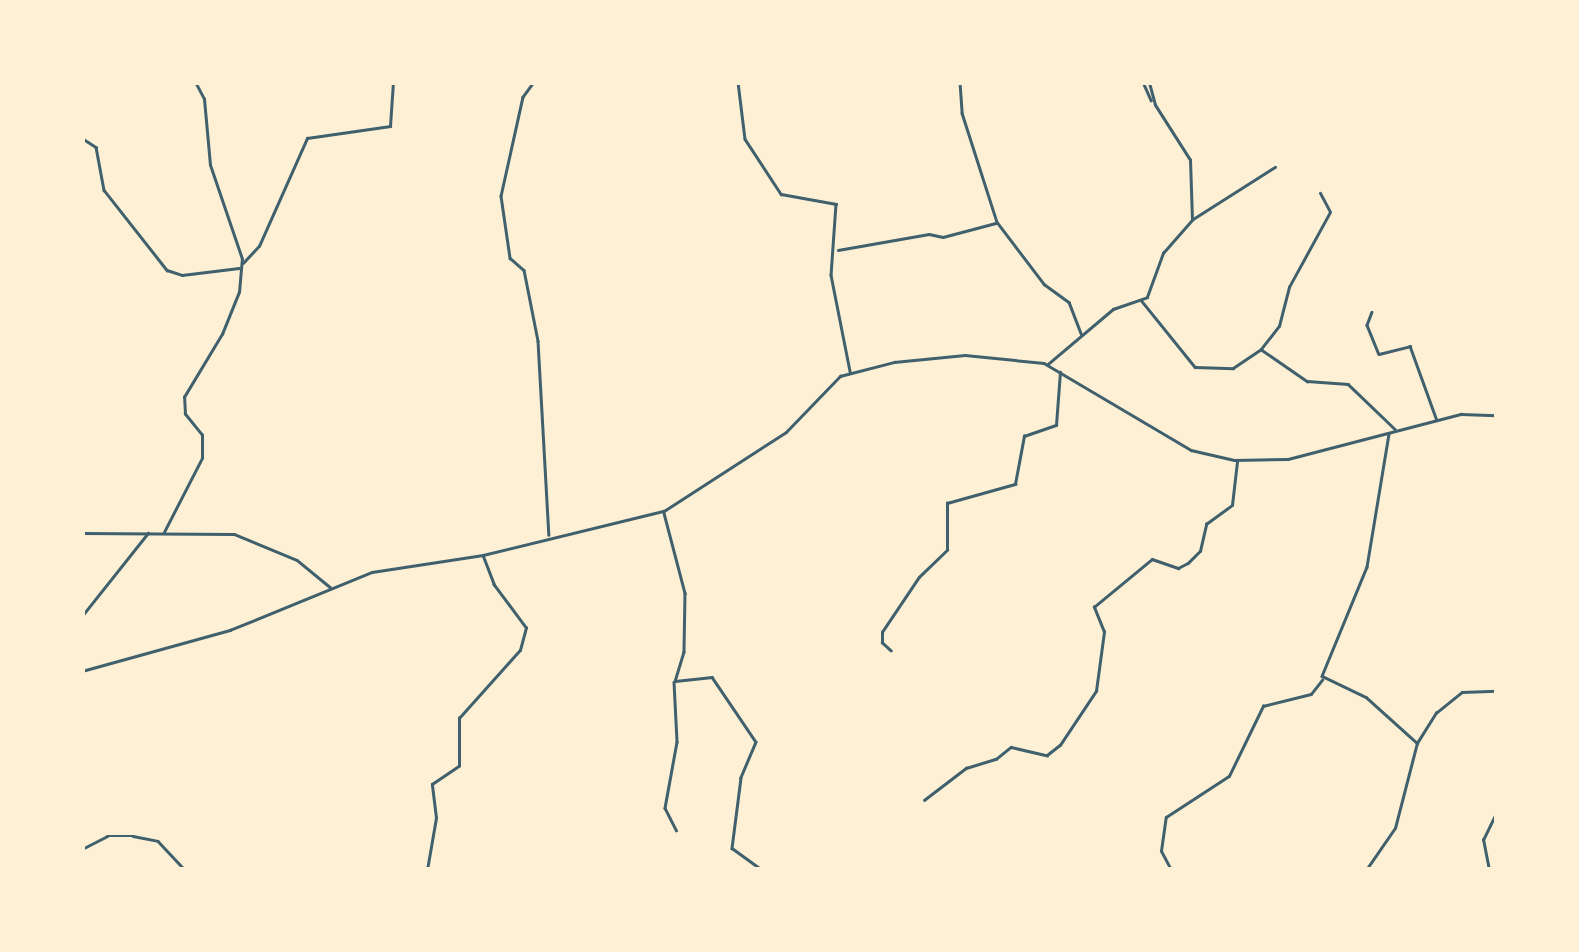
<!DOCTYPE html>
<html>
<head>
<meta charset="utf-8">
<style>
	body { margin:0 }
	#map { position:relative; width:1579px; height:952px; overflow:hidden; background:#fdf0d5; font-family:"IBM Plex Serif",serif }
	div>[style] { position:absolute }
	.minor>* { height:2.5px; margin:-1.25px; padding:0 1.25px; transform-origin:1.25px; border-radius:1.25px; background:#3f606c }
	span { translate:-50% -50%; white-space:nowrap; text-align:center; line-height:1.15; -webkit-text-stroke:10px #fdf0d5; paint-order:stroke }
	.frame { position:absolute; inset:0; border:85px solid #fdf0d5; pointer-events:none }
</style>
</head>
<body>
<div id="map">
	<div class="minor">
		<i style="left:534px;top:82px;width:19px;rotate:126deg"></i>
		<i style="left:523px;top:97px;width:101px;rotate:102.5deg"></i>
		<i style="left:501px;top:196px;width:63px;rotate:81.7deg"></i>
		<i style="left:510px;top:258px;width:18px;rotate:41deg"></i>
		<i style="left:524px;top:270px;width:72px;rotate:78.8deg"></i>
		<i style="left:538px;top:341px;width:194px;rotate:86.8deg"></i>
		<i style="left:738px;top:82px;width:57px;rotate:83deg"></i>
		<i style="left:745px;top:139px;width:66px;rotate:56.8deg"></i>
		<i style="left:781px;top:194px;width:56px;rotate:10.3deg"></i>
		<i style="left:836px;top:204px;width:71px;rotate:94deg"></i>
		<i style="left:831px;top:275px;width:98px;rotate:78.8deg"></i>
		<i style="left:960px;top:82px;width:31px;rotate:86deg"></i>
		<i style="left:962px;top:113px;width:114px;rotate:72.2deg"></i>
		<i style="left:997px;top:222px;width:78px;rotate:52.8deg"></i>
		<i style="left:1044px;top:284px;width:31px;rotate:36deg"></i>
		<i style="left:1069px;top:302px;width:34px;rotate:69deg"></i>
		<i style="left:1143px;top:82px;width:20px;rotate:66deg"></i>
		<i style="left:82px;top:138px;width:17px;rotate:33deg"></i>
		<i style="left:96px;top:147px;width:44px;rotate:79.5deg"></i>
		<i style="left:104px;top:190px;width:102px;rotate:51.8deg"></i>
		<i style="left:167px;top:270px;width:16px;rotate:18deg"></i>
		<i style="left:182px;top:275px;width:57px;rotate:-7deg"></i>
		<i style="left:1193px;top:219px;width:97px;rotate:-32.4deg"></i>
		<i style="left:838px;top:250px;width:92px;rotate:-10deg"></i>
		<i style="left:929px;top:234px;width:14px;rotate:12deg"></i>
		<i style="left:943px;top:237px;width:55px;rotate:-14.8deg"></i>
		<i style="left:243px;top:263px;width:23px;rotate:-47deg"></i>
		<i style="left:259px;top:246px;width:118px;rotate:-66deg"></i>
		<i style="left:307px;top:138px;width:84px;rotate:-8.2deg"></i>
		<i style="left:390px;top:126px;width:44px;rotate:-86.1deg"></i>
		<i style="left:1141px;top:300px;width:86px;rotate:51.1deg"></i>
		<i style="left:1195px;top:367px;width:38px;rotate:2deg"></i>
		<i style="left:1233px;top:368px;width:34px;rotate:-34deg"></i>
		<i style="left:1261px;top:349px;width:29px;rotate:-52deg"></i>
		<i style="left:1279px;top:326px;width:40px;rotate:-75.6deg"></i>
		<i style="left:1289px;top:287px;width:85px;rotate:-61.3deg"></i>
		<i style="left:1330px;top:212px;width:21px;rotate:-118deg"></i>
		<i style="left:1372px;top:312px;width:14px;rotate:111deg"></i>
		<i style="left:1367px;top:325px;width:31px;rotate:68deg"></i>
		<i style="left:1379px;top:354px;width:32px;rotate:-14deg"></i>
		<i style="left:1410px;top:346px;width:77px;rotate:70.1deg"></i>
		<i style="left:1262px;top:350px;width:55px;rotate:34.6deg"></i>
		<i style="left:1307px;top:381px;width:41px;rotate:4.2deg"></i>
		<i style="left:1348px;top:384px;width:65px;rotate:43.8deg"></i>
		<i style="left:1048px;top:364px;width:85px;rotate:-40.2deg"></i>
		<i style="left:1113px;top:309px;width:36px;rotate:-19deg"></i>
		<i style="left:1147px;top:297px;width:47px;rotate:-70deg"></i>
		<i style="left:1163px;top:253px;width:44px;rotate:-48.7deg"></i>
		<i style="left:1192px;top:220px;width:60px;rotate:-91.9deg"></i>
		<i style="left:1190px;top:160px;width:65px;rotate:-122.5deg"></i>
		<i style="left:1155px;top:105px;width:24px;rotate:-105deg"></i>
		<i style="left:1389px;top:434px;width:135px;rotate:99.4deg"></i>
		<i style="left:1367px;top:567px;width:118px;rotate:112.4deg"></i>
		<i style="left:1322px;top:676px;width:49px;rotate:25.5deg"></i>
		<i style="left:1366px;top:697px;width:69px;rotate:42deg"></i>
		<i style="left:664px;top:513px;width:83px;rotate:75.3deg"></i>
		<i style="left:685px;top:593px;width:59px;rotate:91deg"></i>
		<i style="left:684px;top:652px;width:30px;rotate:107deg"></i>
		<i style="left:675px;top:681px;width:37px;rotate:-6deg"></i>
		<i style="left:712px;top:677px;width:78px;rotate:55.9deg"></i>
		<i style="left:756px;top:742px;width:39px;rotate:113deg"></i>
		<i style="left:741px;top:778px;width:71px;rotate:97.3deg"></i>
		<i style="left:732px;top:848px;width:37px;rotate:36deg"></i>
		<i style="left:164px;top:532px;width:83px;rotate:-62.8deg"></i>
		<i style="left:202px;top:458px;width:23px;rotate:-90deg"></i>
		<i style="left:202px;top:435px;width:27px;rotate:-129deg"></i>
		<i style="left:185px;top:414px;width:17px;rotate:-93deg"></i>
		<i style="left:184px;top:397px;width:74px;rotate:-58.9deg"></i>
		<i style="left:222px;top:334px;width:45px;rotate:-68deg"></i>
		<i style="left:239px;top:292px;width:33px;rotate:-85deg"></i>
		<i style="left:242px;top:259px;width:99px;rotate:-108.8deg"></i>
		<i style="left:210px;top:165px;width:66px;rotate:-95.2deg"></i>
		<i style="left:204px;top:99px;width:19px;rotate:-118deg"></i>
		<i style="left:82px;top:533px;width:152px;rotate:0.4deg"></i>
		<i style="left:234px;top:534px;width:68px;rotate:22.4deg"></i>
		<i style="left:297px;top:560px;width:43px;rotate:39.3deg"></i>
		<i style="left:82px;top:616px;width:106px;rotate:-51.5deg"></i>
		<i style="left:891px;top:651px;width:12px;rotate:-138deg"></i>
		<i style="left:882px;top:643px;width:11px;rotate:-90deg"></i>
		<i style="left:882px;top:632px;width:66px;rotate:-56.1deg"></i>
		<i style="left:919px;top:577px;width:39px;rotate:-44deg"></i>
		<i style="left:947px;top:550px;width:47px;rotate:-90deg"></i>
		<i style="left:947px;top:503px;width:71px;rotate:-15.6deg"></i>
		<i style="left:1015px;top:484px;width:49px;rotate:-79.4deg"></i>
		<i style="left:1024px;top:436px;width:34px;rotate:-19deg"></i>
		<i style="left:1056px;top:425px;width:53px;rotate:-85.7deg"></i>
		<i style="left:82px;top:671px;width:154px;rotate:-15.5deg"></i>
		<i style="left:230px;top:630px;width:153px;rotate:-22.2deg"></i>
		<i style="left:372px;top:572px;width:112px;rotate:-8.7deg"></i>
		<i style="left:483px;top:555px;width:186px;rotate:-13.7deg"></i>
		<i style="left:664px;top:511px;width:145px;rotate:-32.9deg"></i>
		<i style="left:786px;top:432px;width:78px;rotate:-46deg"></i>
		<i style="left:840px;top:376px;width:56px;rotate:-14.5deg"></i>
		<i style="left:894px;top:362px;width:71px;rotate:-5.6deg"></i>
		<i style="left:965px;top:355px;width:79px;rotate:5.8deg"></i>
		<i style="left:1044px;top:363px;width:171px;rotate:30.6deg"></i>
		<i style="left:1191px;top:450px;width:44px;rotate:13.1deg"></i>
		<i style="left:1234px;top:460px;width:54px;rotate:-1.1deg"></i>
		<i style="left:1288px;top:459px;width:179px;rotate:-14.6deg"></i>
		<i style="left:1461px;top:414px;width:35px;rotate:2deg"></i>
		<i style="left:674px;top:682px;width:60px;rotate:87.1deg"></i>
		<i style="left:677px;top:742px;width:67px;rotate:100.3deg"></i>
		<i style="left:665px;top:808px;width:25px;rotate:63deg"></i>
		<i style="left:924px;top:800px;width:53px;rotate:-37.3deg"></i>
		<i style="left:966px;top:768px;width:31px;rotate:-17deg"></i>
		<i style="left:996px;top:759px;width:19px;rotate:-39deg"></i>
		<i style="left:1011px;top:747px;width:37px;rotate:13deg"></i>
		<i style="left:1047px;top:755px;width:16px;rotate:-38deg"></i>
		<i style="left:1060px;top:745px;width:65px;rotate:-56.3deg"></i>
		<i style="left:1096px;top:691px;width:60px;rotate:-82.3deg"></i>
		<i style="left:1104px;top:632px;width:27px;rotate:-112deg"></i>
		<i style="left:1094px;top:607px;width:75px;rotate:-39.6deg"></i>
		<i style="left:1152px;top:559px;width:28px;rotate:19deg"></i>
		<i style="left:1178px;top:568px;width:11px;rotate:-27deg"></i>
		<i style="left:1188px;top:563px;width:17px;rotate:-45deg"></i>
		<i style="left:1200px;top:551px;width:28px;rotate:-77deg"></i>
		<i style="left:1206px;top:524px;width:32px;rotate:-36deg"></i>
		<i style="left:1232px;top:505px;width:43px;rotate:-83.4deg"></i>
		<i style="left:82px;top:849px;width:28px;rotate:-27deg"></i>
		<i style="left:107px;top:836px;width:26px"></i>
		<i style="left:133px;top:836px;width:25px;rotate:11deg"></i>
		<i style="left:158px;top:841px;width:40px;rotate:47deg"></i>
		<i style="left:427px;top:870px;width:53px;rotate:-80.2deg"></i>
		<i style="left:436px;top:818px;width:34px;rotate:-97deg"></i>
		<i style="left:432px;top:784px;width:32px;rotate:-34deg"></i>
		<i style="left:459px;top:766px;width:48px;rotate:-90deg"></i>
		<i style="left:459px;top:718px;width:91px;rotate:-48.1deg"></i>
		<i style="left:520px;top:650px;width:23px;rotate:-75deg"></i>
		<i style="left:526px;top:628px;width:54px;rotate:-126.7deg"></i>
		<i style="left:494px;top:585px;width:31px;rotate:-111deg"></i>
		<i style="left:1171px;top:870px;width:21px;rotate:-118deg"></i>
		<i style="left:1161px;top:851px;width:34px;rotate:-82deg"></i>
		<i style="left:1166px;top:817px;width:75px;rotate:-33.1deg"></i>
		<i style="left:1229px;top:776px;width:78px;rotate:-64.1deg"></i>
		<i style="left:1263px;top:706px;width:49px;rotate:-14deg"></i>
		<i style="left:1311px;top:694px;width:18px;rotate:-52deg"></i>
		<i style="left:1366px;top:870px;width:51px;rotate:-55.4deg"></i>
		<i style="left:1395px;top:828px;width:88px;rotate:-75.5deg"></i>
		<i style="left:1417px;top:743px;width:36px;rotate:-58deg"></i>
		<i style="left:1436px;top:713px;width:33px;rotate:-39deg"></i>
		<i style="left:1462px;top:692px;width:34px;rotate:-2deg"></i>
		<i style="left:1489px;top:870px;width:31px;rotate:-101deg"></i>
		<i style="left:1483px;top:840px;width:30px;rotate:-64deg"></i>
	</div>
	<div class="frame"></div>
</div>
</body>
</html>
